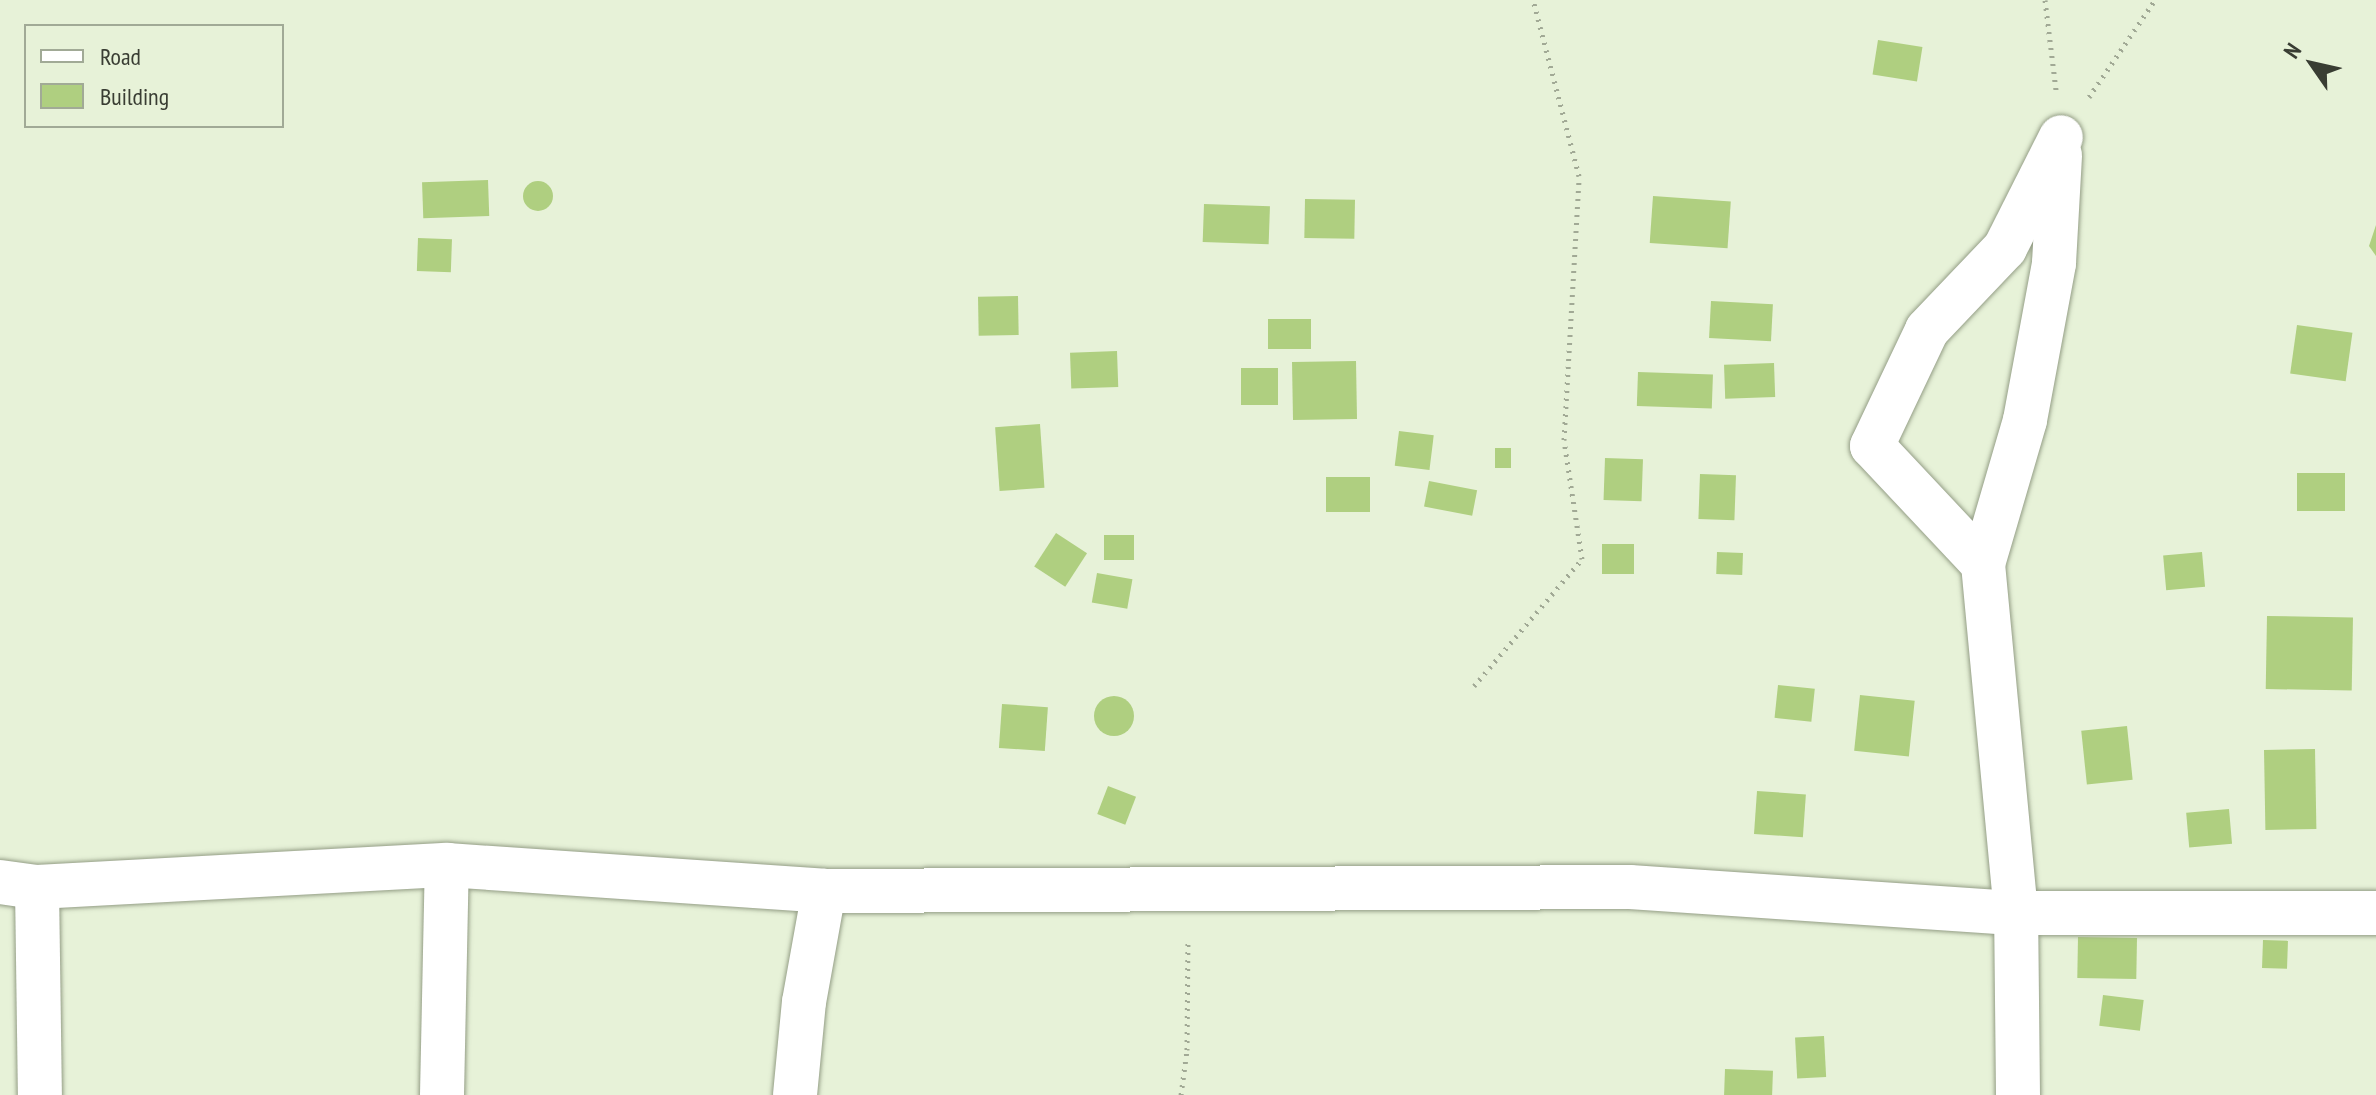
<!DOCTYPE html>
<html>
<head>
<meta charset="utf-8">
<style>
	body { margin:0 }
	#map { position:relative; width:2376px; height:1095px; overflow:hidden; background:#e7f2d8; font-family:"PT Sans Narrow",sans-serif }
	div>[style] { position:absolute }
	.building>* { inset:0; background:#afcf80; transform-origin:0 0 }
	.round { border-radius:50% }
	.path>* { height:5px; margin-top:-2.5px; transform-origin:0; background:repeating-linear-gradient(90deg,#a1a995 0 2px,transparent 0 8px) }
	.roads { filter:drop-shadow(0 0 2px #949e86) drop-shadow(0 0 2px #949e86) }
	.street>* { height:44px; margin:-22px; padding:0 22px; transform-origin:22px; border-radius:22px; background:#fff }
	span { translate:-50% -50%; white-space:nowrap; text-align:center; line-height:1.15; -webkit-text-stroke:7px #e7f2d8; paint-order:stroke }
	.legend { position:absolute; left:24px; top:24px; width:260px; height:104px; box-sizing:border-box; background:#e7f2d8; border:2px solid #a1aa96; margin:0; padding:10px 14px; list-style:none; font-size:24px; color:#393d33 }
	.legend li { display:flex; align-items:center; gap:16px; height:40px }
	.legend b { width:40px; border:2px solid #a1aa96 }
	.north { position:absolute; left:2272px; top:24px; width:80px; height:80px; -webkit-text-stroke:6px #e7f2d8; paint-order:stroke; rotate:304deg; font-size:22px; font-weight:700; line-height:32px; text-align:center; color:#393d33 }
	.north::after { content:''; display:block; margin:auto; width:28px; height:36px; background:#393d33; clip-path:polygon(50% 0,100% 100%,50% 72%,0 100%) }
</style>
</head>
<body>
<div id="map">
	<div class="building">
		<i style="left:1878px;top:40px;width:45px;height:35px;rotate:9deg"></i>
		<i style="left:488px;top:180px;width:36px;height:66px;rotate:88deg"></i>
		<i class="round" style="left:523px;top:181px;width:30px;height:30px"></i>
		<i style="left:1653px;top:196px;width:78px;height:47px;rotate:4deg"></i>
		<i style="left:1305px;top:199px;width:50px;height:39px;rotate:1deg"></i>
		<i style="left:1204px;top:204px;width:66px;height:38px;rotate:2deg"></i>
		<i style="clip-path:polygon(2376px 225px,2376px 256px,2369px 246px)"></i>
		<i style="left:418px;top:238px;width:34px;height:33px;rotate:2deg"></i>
		<i style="left:1018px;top:296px;width:39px;height:40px;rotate:89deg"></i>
		<i style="left:1711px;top:301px;width:62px;height:37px;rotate:3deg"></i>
		<i style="left:1311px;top:319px;width:30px;height:43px;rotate:90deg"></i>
		<i style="left:2297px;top:325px;width:56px;height:49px;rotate:8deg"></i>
		<i style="left:1117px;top:351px;width:36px;height:47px;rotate:88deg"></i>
		<i style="left:1356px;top:361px;width:58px;height:64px;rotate:89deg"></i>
		<i style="left:1774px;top:363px;width:34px;height:50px;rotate:88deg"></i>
		<i style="left:1241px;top:368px;width:37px;height:37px"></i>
		<i style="left:1638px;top:372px;width:75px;height:34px;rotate:2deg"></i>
		<i style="left:1040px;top:424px;width:64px;height:45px;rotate:86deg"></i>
		<i style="left:1399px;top:431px;width:35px;height:35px;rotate:7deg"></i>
		<i style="left:1495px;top:448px;width:16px;height:20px"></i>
		<i style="left:1605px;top:458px;width:38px;height:42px;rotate:2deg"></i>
		<i style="left:2297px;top:473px;width:48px;height:38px"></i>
		<i style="left:1700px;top:474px;width:36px;height:45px;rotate:2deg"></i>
		<i style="left:1326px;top:477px;width:44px;height:35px"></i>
		<i style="left:1429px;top:481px;width:49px;height:26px;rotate:11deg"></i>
		<i style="left:1056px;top:533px;width:37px;height:40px;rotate:33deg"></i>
		<i style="left:1104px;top:535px;width:30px;height:25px"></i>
		<i style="left:1602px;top:544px;width:32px;height:30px"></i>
		<i style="left:1717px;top:552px;width:26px;height:22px;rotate:2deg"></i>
		<i style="left:2202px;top:552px;width:35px;height:39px;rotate:85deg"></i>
		<i style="left:1097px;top:573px;width:36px;height:30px;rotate:10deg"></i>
		<i style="left:2267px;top:616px;width:86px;height:73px;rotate:1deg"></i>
		<i style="left:1778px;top:685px;width:37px;height:33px;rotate:6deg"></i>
		<i style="left:1860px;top:695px;width:55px;height:56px;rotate:6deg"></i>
		<i class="round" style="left:1094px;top:696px;width:40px;height:40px"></i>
		<i style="left:1002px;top:704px;width:46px;height:44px;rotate:4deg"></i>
		<i style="left:2127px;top:726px;width:54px;height:46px;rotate:84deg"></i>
		<i style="left:2315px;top:749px;width:80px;height:51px;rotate:89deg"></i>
		<i style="left:1108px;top:786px;width:30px;height:30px;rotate:21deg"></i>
		<i style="left:1757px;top:791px;width:49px;height:43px;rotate:4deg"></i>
		<i style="left:2229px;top:809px;width:35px;height:43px;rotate:85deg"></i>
		<i style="left:2078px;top:937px;width:59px;height:41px;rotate:1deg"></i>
		<i style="left:2263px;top:940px;width:25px;height:28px;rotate:2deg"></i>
		<i style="left:2103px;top:995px;width:41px;height:31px;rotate:7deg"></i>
		<i style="left:1824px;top:1036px;width:41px;height:29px;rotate:87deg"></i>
		<i style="left:1725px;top:1069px;width:48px;height:26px;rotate:2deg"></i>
	</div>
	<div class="path">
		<i style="left:2045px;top:0;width:91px;rotate:83deg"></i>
		<i style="left:2089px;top:97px;width:117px;rotate:-55.8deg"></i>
		<i style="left:1474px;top:686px;width:167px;rotate:-49.6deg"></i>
		<i style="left:1582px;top:559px;width:120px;rotate:-98.6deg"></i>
		<i style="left:1564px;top:440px;width:264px;rotate:-86.7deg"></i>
		<i style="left:1579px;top:176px;width:182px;rotate:-104.6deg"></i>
		<i style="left:1181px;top:1095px;width:45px;rotate:-82.4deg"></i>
		<i style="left:1187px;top:1050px;width:110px;rotate:-89.5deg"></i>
	</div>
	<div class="roads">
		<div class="street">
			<i style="left:1983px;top:564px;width:150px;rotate:-73.7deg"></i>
			<i style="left:2025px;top:420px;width:160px;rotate:-79.5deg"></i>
			<i style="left:2054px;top:263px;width:108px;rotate:-86.8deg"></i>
			<i style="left:0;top:882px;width:37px;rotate:8deg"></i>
			<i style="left:37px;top:887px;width:411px;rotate:-3.1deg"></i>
			<i style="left:447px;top:865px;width:378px;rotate:3.9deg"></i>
			<i style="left:824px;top:891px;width:806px;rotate:-0.28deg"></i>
			<i style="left:1630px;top:887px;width:387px;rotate:3.9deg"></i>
			<i style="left:2016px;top:913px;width:360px"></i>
			<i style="left:37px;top:887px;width:208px;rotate:89.2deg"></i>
			<i style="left:442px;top:1095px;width:230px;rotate:-88.8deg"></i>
			<i style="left:795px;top:1095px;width:93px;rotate:-84.5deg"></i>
			<i style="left:804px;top:1002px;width:113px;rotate:-79.8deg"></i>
			<i style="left:2018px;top:1095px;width:182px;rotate:-90.6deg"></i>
			<i style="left:2016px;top:913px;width:351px;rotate:-95.4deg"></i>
			<i style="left:1983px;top:564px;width:162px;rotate:-133.2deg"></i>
			<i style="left:1872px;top:446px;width:128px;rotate:-64.6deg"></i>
			<i style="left:1927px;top:330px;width:113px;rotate:-46.4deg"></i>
			<i style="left:2005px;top:248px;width:124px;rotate:-63.2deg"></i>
		</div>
	</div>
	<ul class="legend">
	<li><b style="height:10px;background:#fff"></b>Road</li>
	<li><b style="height:22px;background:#afcf80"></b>Building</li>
	</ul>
	<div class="north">N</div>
</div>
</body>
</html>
